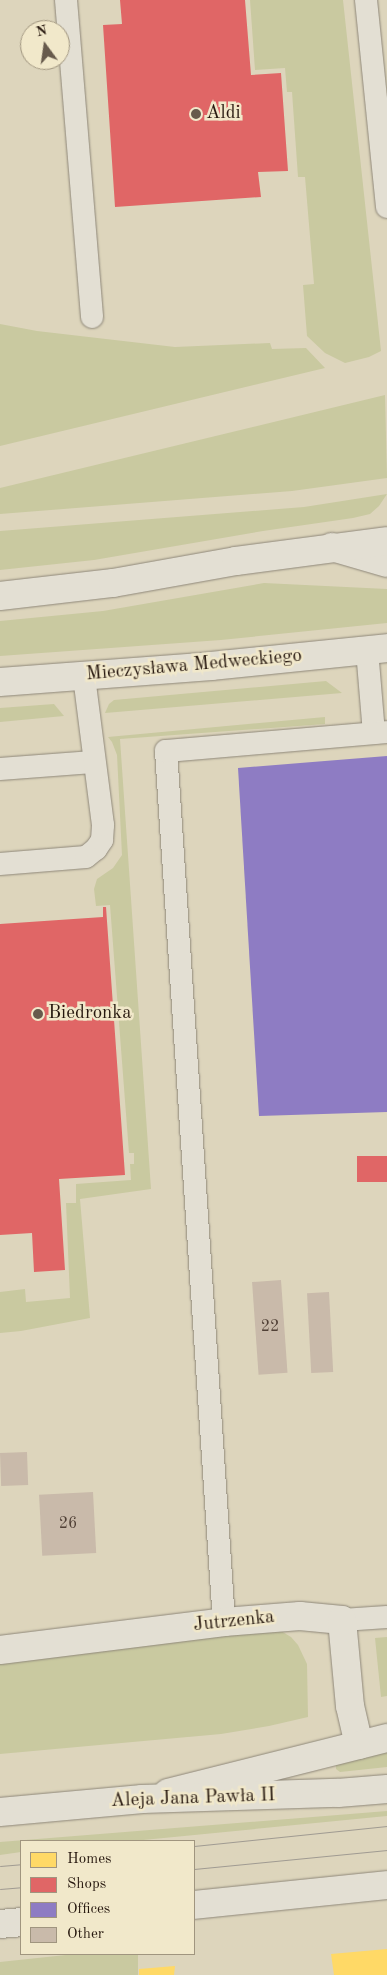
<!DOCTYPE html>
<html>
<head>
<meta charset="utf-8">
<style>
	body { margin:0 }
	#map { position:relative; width:387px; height:1975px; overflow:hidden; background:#ddd5bc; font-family:"Old Standard TT",serif }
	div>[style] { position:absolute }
	.green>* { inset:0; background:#c9c9a0 }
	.homes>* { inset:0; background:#ffd966 }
	.shops>* { inset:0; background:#e06666; transform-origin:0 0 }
	.offices>* { inset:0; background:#8e7cc3 }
	.building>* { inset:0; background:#c9baaa; transform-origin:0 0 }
	.roads { filter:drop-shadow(0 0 1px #8e8779) drop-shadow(0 0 1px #8e8779) }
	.service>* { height:22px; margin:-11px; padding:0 11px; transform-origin:11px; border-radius:11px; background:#e3dfd3 }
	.minor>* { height:28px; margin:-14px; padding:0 14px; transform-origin:14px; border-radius:14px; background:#e3dfd3 }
	.tertiary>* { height:28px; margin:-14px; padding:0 14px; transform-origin:14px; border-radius:14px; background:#e3dfd3 }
	.secondary>* { height:28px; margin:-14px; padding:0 14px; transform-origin:14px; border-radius:14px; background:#e3dfd3 }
	.tram>* { height:1px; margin:-0.5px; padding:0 0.5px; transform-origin:0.5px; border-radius:0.5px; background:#a09b92 }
	.dots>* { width:14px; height:14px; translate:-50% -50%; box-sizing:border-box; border:2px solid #f1e8ca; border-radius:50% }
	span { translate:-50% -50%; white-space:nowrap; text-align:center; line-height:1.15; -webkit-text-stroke:5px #f1e8ca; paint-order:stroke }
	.number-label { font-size:16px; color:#504036 }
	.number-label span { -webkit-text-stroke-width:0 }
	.poi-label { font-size:19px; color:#27180f }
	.left { translate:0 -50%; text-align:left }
	.street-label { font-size:19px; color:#27180f }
	.legend { position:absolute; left:20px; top:1840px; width:175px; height:115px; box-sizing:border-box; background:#f1e8ca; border:1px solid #a0957f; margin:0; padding:6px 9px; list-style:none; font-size:15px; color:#27180f }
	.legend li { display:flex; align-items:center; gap:10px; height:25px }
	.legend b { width:25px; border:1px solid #a0957f }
	.north { position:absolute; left:20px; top:20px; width:50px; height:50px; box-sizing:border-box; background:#f1e8ca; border:1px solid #a0957f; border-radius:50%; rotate:346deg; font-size:14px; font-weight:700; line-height:20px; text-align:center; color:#27180f }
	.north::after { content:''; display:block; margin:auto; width:18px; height:22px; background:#675a4c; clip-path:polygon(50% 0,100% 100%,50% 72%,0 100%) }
</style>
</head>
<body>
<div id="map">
	<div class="green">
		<i style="clip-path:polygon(250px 0,343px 0,381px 351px,369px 357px,345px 363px,325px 353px,307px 336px,303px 285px,314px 284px,305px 177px,298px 177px,292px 92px,287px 92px,285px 68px,255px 70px)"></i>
		<i style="clip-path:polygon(0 324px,37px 331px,175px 347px,270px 343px,272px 349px,306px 348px,325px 368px,0 446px)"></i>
		<i style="clip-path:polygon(385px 395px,387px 478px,292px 491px,0 514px,0 488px)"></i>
		<i style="clip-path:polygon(387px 494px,379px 506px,370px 514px,353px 518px,263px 531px,94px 560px,0 570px,0 531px,304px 507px)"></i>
		<i style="clip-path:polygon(264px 583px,387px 589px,387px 623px,221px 640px,0 656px,0 621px,103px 611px)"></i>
		<i style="clip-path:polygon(326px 681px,342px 693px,105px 713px,109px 704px,114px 700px)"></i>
		<i style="clip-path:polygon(54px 704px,64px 716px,0 722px,0 708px)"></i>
		<i style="clip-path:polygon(325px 717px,325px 724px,120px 739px,151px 1189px,80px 1199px,90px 1318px,21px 1331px,0 1333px,0 1292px,25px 1289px,26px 1302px,70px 1298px,66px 1203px,76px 1203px,76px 1184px,131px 1180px,130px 1164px,134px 1164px,134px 1153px,129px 1153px,110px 905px,96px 906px,94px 889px,97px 879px,113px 868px,122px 855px,117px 755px,112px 742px,108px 737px)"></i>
		<i style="clip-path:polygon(271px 1630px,281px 1631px,291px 1637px,298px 1645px,307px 1664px,308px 1717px,269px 1726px,221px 1734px,0 1754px,0 1660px)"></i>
		<i style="clip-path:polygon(387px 1637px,387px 1696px,381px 1697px,375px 1638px)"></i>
		<i style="clip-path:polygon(387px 1752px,387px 1767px,340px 1772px,336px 1769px,336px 1764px)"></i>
		<i style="clip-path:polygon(387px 1811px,387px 1816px,133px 1841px,21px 1841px,21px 1852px,0 1855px,0 1842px)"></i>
		<i style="clip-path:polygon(75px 1954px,138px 1954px,138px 1975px,0 1975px,0 1962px)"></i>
	</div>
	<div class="homes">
		<i style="clip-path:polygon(387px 1949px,387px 1975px,334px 1975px,331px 1954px)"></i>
		<i style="clip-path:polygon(175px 1966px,174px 1975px,139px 1975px,139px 1969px)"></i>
	</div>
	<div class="shops">
		<i style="clip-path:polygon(120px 0,245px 0,251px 75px,281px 73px,288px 171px,258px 172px,261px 197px,115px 207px,103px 25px,122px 24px)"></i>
		<i style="clip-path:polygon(103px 907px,106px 907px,125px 1175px,59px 1179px,65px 1270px,34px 1272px,32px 1233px,0 1235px,0 924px,103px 917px)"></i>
		<i style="left:387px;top:1156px;width:26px;height:30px;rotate:90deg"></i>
	</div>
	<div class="offices">
		<i style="clip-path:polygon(387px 756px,387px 1112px,259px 1116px,238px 768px)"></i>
	</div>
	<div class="building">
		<i style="left:281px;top:1280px;width:93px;height:29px;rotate:86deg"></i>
		<i style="left:329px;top:1292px;width:80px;height:22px;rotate:87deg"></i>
		<i style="left:27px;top:1452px;width:33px;height:27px;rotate:88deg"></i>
		<i style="left:93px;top:1492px;width:61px;height:54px;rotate:87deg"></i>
	</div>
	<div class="roads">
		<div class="service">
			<i style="left:66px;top:0;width:318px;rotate:85.3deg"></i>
			<i style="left:366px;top:0;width:208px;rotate:84.2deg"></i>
			<i style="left:367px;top:650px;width:83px;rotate:85.2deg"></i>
			<i style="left:0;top:769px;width:93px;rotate:-4.3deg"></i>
			<i style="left:0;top:864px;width:86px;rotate:-4.7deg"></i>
			<i style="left:86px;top:857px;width:13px;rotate:-39deg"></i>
			<i style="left:96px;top:849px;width:11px;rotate:-56deg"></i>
			<i style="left:102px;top:840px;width:15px;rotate:-86deg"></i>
			<i style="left:103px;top:825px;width:150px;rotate:-97.3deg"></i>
			<i style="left:342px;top:1620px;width:45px;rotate:-3.8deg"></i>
			<i style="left:224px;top:1622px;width:873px;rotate:-93.81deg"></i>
			<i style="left:166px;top:751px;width:222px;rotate:-4.9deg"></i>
		</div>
		<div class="minor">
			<i style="left:332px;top:547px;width:57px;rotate:16.2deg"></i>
			<i style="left:0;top:1650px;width:226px;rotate:-7.1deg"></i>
			<i style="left:224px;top:1622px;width:76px;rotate:-4.5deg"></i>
			<i style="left:300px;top:1616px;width:42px;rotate:5.4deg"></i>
			<i style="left:342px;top:1620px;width:86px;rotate:84.7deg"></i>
			<i style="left:350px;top:1706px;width:40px;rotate:77deg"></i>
			<i style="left:168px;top:1793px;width:226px;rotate:-14.1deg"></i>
		</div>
		<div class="tertiary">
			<i style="left:0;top:596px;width:114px;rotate:-6.6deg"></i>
			<i style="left:113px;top:583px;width:125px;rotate:-10.1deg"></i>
			<i style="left:236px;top:561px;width:152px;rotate:-7.5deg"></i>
			<i style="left:0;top:682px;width:212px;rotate:-4.3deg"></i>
			<i style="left:211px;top:666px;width:177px;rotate:-5.8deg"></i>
		</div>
		<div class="secondary">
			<i style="left:0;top:1812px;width:143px;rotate:-5.2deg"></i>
			<i style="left:142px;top:1799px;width:196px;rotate:-1.8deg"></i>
			<i style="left:338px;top:1793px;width:49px;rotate:-4.7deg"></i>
			<i style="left:194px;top:1905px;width:194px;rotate:-5.9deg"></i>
			<i style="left:0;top:1924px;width:21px;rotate:-5deg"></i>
		</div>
	</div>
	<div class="tram">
		<i style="left:194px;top:1846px;width:194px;rotate:-5.9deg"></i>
		<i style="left:0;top:1866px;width:21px;rotate:-5deg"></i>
		<i style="left:194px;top:1869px;width:194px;rotate:-5.6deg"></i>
		<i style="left:0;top:1889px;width:21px;rotate:-5deg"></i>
	</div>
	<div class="dots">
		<i style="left:196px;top:114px;background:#675a4c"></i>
		<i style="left:38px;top:1014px;background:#675a4c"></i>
	</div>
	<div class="number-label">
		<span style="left:270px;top:1327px">22</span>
		<span style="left:68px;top:1524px">26</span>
	</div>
	<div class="poi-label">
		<span class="left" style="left:206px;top:114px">Aldi</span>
		<span class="left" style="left:48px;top:1014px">Biedronka</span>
	</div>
	<div class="street-label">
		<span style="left:194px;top:666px;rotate:-5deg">Mieczysława Medweckiego</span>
		<span style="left:234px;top:1622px;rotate:-6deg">Jutrzenka</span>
		<span style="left:193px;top:1799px;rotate:-2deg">Aleja Jana Pawła II</span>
	</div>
	<ul class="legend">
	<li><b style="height:14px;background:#ffd966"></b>Homes</li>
	<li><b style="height:14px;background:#e06666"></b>Shops</li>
	<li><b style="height:14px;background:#8e7cc3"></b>Offices</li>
	<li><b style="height:14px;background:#c9baaa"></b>Other</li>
	</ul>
	<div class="north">N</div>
</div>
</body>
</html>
